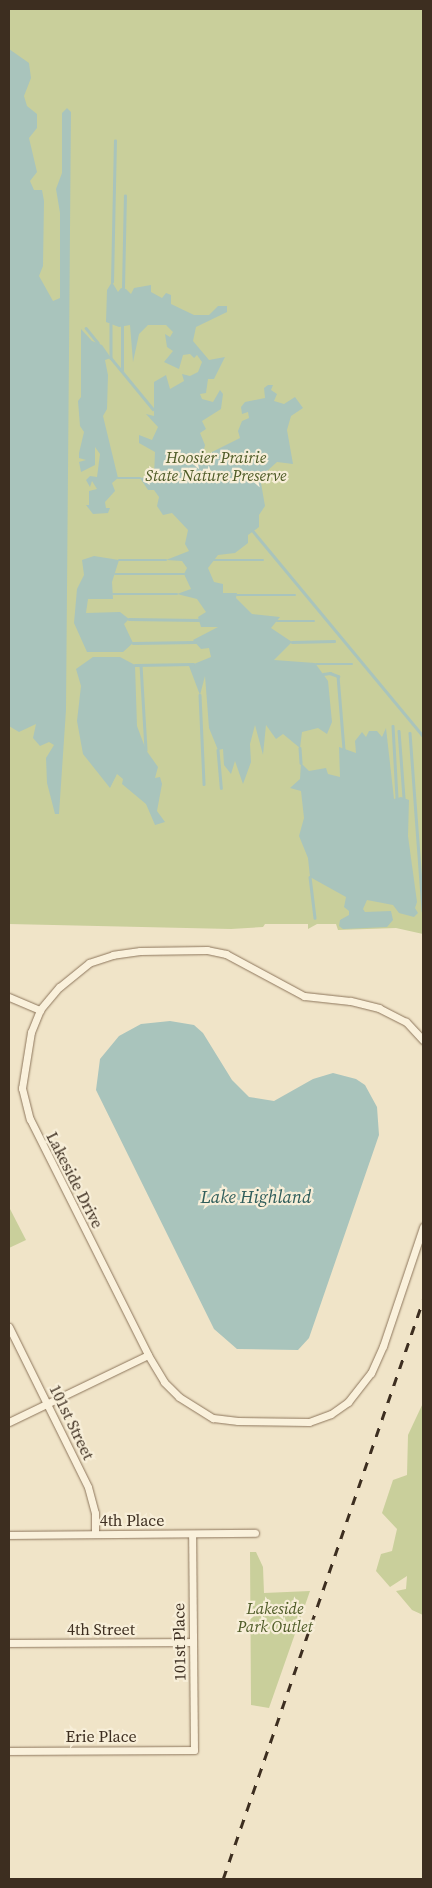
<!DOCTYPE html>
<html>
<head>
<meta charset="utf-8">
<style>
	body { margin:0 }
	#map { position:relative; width:432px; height:1888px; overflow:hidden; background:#f0e4c8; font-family:"Source Serif 4",serif }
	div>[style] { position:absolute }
	.green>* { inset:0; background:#c9cf9b }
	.water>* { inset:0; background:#a9c4bc }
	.stream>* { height:2.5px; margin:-1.25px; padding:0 1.25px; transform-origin:1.25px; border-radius:1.25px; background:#a9c4bc }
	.roads { filter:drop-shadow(0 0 1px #8d765c) drop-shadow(0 0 1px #8d765c) }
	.street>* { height:7px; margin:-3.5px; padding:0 3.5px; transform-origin:3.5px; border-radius:3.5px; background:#faf1dc }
	.rail>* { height:2.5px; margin-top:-1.25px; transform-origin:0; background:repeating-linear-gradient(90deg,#3d2e20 0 9px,transparent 0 18px) }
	span { translate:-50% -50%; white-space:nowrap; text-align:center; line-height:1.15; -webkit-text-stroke:4.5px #f7eed8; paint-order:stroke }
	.park-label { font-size:16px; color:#4d5a26; font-style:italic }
	.street-label { font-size:16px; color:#3d2e20 }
	.water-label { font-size:18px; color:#2f5d5a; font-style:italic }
	.frame { position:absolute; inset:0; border:10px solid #3d2e20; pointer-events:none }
</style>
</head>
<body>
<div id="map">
	<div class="green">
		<i style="clip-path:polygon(9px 9px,423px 9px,423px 934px,396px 928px,338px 930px,336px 924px,317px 924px,308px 929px,308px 924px,265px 924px,263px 927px,231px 929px,9px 924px)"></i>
		<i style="clip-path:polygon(9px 1207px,26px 1240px,9px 1248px)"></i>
		<i style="clip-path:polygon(423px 1403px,423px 1615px,412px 1610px,396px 1591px,406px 1589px,407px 1576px,390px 1587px,376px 1571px,381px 1554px,392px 1551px,397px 1529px,382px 1513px,393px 1480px,407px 1475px,408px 1435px)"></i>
		<i style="clip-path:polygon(250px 1552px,256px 1552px,263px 1567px,264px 1593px,310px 1591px,269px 1708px,251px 1705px)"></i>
	</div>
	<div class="water">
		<i style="clip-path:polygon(9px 49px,29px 63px,31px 78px,24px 96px,27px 106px,37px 114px,37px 128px,29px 138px,37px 172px,30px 181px,34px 190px,42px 190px,44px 201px,43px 266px,39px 276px,53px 301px,60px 298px,60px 213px,56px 189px,62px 173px,62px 113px,67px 108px,71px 112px,66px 710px,59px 814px,55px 814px,47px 783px,46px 758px,54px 745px,49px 742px,40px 746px,33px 738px,36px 724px,19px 732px,9px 726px)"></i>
		<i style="clip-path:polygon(112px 282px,118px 292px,121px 288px,126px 289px,131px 294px,134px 288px,151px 285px,151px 292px,162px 298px,166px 293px,171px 295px,171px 304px,194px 315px,209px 315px,218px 306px,227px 306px,227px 312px,196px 327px,193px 341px,209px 360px,225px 357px,214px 379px,208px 379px,206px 393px,200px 394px,202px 399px,213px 402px,220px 390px,223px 394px,221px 409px,202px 421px,206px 429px,200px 433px,205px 445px,202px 457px,209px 457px,212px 452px,240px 438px,238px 431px,242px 421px,249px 418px,248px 412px,242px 414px,241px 407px,245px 402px,265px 398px,264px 388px,268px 385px,273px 385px,271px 390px,277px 394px,274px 401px,284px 404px,295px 397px,303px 408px,291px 416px,287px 430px,293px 464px,277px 462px,266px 472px,261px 483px,265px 506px,259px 515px,259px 527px,248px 535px,248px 543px,235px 553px,218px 555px,208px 568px,214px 582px,223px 584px,223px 593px,237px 593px,236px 598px,252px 614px,280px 617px,271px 628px,292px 642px,274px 660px,315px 663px,328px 681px,332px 722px,327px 734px,318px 728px,302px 732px,300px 748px,283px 734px,276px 739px,266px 725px,263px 755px,255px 725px,250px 744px,251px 762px,243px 784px,235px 761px,231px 774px,224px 765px,223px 749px,218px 750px,209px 728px,205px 676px,200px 695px,189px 666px,211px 657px,209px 648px,201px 649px,193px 640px,218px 627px,201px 627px,198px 617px,206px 612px,197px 599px,177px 594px,191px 589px,184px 574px,187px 568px,182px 561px,166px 560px,189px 551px,185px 544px,188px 530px,172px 513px,163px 515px,157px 506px,159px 497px,154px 490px,148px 490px,140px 478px,154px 476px,155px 452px,139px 443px,139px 435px,152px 440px,158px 427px,146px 414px,154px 416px,154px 382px,166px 375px,170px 389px,184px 381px,182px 374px,190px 376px,198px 372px,202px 362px,197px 355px,194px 358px,190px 354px,183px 355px,179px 369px,164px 362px,173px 351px,167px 347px,165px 334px,170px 337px,173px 332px,166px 325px,148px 325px,139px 334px,133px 362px,130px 325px,119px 327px,106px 322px,107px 290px)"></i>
		<i style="clip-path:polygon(81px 329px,92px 341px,102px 345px,111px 358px,105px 360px,108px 375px,107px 409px,103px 416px,118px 478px,112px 483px,115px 491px,105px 502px,106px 508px,110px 508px,108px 513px,93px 514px,86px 505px,89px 505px,89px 491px,97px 489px,92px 481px,90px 487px,86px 480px,90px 476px,97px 477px,100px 454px,95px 447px,95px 465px,81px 472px,79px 462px,86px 460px,79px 458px,79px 453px,84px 432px,80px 426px,78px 401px,81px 397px)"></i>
		<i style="clip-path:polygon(94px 556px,119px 560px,112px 582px,113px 599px,88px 599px,86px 613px,120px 612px,129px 619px,124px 624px,133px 643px,123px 652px,87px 652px,74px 623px,77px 589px,84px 575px,82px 560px)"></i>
		<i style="clip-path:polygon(93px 657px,120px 657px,135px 665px,137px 726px,146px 750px,158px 767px,155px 778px,160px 777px,162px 784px,157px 811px,165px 822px,155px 825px,146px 804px,122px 784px,123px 779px,117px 774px,110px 788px,83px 754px,77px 721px,81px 686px,76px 669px)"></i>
		<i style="clip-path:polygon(386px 728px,394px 799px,401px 797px,409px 800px,408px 836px,417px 902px,415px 908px,418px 913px,414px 917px,399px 913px,393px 905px,367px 900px,363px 909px,365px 912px,391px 911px,393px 920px,387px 927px,343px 929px,339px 926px,340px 920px,349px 915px,349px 911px,344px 907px,346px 897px,310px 877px,308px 858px,299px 836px,304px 818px,301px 791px,290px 788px,300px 779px,301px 763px,309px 771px,326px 768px,328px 774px,340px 777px,339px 747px,356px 753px,355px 741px,362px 732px,366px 737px,369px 731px,377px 731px,382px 737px)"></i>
		<i style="clip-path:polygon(170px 1021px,194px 1025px,203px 1033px,232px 1080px,249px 1097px,274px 1101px,313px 1079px,333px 1073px,356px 1079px,365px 1085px,377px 1107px,379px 1135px,309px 1338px,298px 1350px,237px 1349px,214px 1329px,96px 1090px,100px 1059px,119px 1036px,141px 1024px)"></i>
	</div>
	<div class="stream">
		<i style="left:112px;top:282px;width:141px;rotate:-88.8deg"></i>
		<i style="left:123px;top:288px;width:92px;rotate:-88.8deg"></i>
		<i style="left:111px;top:324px;width:34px;rotate:90deg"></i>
		<i style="left:111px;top:358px;width:66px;rotate:50.5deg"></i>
		<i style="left:86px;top:328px;width:19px;rotate:51deg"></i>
		<i style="left:122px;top:370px;width:44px;rotate:-90deg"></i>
		<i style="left:265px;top:475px;width:16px"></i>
		<i style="left:118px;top:478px;width:22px"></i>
		<i style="left:253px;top:531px;width:266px;rotate:50.3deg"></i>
		<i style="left:119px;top:560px;width:47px"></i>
		<i style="left:214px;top:560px;width:49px"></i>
		<i style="left:115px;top:574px;width:69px"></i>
		<i style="left:113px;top:594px;width:64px"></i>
		<i style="left:237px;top:595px;width:58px"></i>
		<i style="left:129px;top:619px;width:70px;rotate:0.8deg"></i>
		<i style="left:277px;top:621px;width:37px"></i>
		<i style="left:292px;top:642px;width:42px;rotate:-1.4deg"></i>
		<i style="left:133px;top:643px;width:62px;rotate:-0.9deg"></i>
		<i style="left:316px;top:664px;width:36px"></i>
		<i style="left:135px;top:665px;width:58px;rotate:-1deg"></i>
		<i style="left:141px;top:665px;width:85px;rotate:86.6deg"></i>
		<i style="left:323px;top:674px;width:7px;rotate:-8deg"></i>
		<i style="left:330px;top:673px;width:9px;rotate:21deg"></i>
		<i style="left:338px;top:676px;width:73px;rotate:85.3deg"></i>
		<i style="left:200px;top:695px;width:89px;rotate:87.4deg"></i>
		<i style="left:393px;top:726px;width:72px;rotate:86.8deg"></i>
		<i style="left:399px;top:731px;width:67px;rotate:85.7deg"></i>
		<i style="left:410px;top:733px;width:178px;rotate:85.8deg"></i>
		<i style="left:300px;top:748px;width:15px;rotate:86deg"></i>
		<i style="left:218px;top:750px;width:38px;rotate:85deg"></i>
		<i style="left:310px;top:877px;width:41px;rotate:83deg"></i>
	</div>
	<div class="roads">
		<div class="street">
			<i style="left:9px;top:997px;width:34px;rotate:23deg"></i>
			<i style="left:423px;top:1040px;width:25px;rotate:-133deg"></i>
			<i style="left:406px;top:1022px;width:30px;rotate:-153deg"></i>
			<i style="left:379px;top:1008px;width:30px;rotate:-166deg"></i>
			<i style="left:350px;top:1001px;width:46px;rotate:-173.8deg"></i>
			<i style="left:304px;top:996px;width:89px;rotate:-151.7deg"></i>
			<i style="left:226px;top:954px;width:19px;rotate:-168deg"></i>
			<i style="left:207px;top:950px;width:67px;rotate:179.1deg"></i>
			<i style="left:140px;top:951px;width:27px;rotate:172deg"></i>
			<i style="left:113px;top:955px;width:25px;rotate:162deg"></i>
			<i style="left:89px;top:963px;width:38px;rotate:141deg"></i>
			<i style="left:59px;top:987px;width:30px;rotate:130deg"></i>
			<i style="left:40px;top:1010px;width:24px;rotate:112deg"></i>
			<i style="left:31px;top:1032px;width:57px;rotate:99.1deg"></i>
			<i style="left:22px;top:1088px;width:32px;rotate:76deg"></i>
			<i style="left:30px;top:1119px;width:264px;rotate:63.4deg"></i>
			<i style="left:148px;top:1355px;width:31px;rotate:59deg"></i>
			<i style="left:164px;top:1382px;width:21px;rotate:45deg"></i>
			<i style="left:179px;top:1397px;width:40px;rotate:32deg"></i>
			<i style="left:213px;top:1418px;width:25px;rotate:7deg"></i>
			<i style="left:238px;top:1421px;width:71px;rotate:0.8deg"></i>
			<i style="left:309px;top:1422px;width:23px;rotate:-20deg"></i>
			<i style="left:331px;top:1414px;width:21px;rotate:-35deg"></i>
			<i style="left:348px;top:1402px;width:37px;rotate:-52deg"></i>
			<i style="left:371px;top:1373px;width:30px;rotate:-66deg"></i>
			<i style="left:383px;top:1346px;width:126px;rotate:-71.4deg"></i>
			<i style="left:9px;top:1327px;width:178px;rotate:63.7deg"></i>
			<i style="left:88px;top:1487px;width:27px;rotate:75deg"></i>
			<i style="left:95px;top:1513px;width:21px;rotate:90deg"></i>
			<i style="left:9px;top:1422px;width:154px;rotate:-25.7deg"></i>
			<i style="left:9px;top:1535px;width:246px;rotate:-0.5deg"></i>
			<i style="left:9px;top:1643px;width:184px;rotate:-0.3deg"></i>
			<i style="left:9px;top:1751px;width:185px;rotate:-0.3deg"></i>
			<i style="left:194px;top:1750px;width:216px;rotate:-90.5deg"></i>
		</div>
	</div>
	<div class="rail">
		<i style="left:223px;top:1879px;width:613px;rotate:-70.94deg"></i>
	</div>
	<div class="park-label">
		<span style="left:216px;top:466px">Hoosier Prairie<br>State Nature Preserve</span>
		<span style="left:275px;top:1617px">Lakeside<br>Park Outlet</span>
	</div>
	<div class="street-label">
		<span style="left:75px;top:1180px;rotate:63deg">Lakeside Drive</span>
		<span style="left:72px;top:1422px;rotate:64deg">101st Street</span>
		<span style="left:132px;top:1520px">4th Place</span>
		<span style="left:101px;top:1629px">4th Street</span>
		<span style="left:179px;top:1642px;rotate:-91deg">101st Place</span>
		<span style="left:101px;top:1736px">Erie Place</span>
	</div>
	<div class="water-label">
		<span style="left:256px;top:1197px">Lake Highland</span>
	</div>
	<div class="frame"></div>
</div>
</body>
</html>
